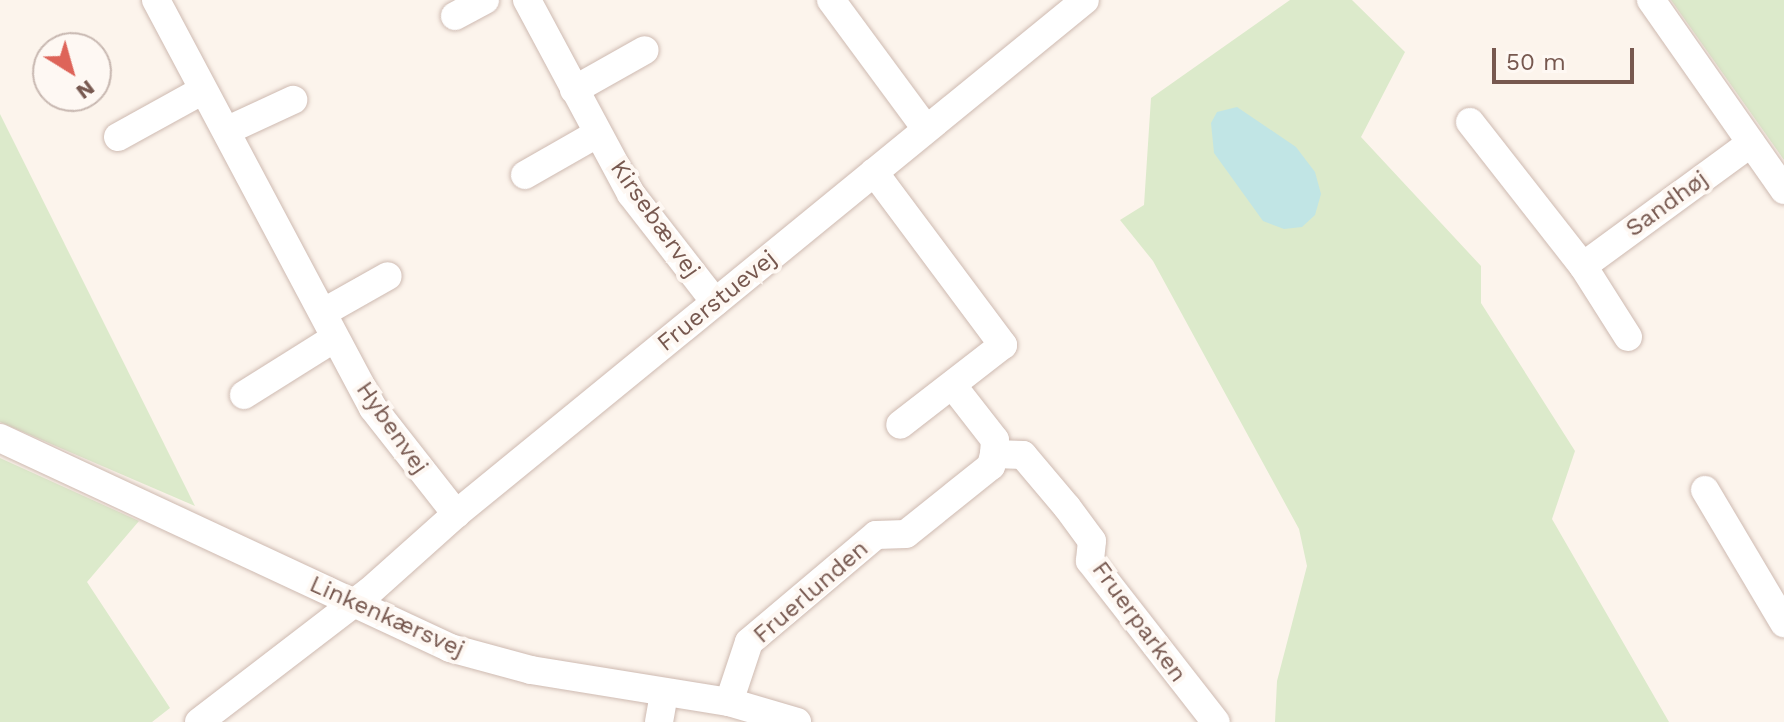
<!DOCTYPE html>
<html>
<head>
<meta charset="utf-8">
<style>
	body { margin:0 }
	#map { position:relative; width:1784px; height:722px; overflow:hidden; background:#fcf4ec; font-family:"Work Sans",sans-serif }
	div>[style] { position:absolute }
	.green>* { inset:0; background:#dceacb }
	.water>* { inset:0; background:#c1e5e5 }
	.roads { filter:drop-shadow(0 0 2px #cebab1) drop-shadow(0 0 2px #cebab1) }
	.minor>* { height:28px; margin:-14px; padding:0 14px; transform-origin:14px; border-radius:14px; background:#fff }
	span { translate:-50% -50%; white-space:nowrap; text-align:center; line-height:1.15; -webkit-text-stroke:8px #fef8f3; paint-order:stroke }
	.street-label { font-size:24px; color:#77584f }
	.north { position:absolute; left:32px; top:32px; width:80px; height:80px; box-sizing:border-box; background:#fef8f3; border:2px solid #c8b8b1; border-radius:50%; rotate:143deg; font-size:22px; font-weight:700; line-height:32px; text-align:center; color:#77584f }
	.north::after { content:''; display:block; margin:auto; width:28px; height:36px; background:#de6459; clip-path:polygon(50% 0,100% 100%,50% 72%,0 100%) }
	.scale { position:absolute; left:1492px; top:48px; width:142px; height:36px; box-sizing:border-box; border:4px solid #77584f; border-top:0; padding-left:10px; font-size:24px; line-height:28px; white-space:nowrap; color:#77584f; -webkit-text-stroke:6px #fef8f3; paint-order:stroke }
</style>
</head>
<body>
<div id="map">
	<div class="green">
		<i style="clip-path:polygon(1290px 0,1352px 0,1405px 52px,1361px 137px,1481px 266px,1481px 303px,1575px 451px,1552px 519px,1669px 722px,1275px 722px,1277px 681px,1307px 566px,1299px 529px,1153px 261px,1120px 220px,1144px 205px,1151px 98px)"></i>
		<i style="clip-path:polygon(1671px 0,1784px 0,1784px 160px)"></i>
		<i style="clip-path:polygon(0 114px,195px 506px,0 422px)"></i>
		<i style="clip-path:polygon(0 458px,139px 521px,87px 582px,170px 708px,152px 722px,0 722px)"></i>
	</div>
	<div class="water">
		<i style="clip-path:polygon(1237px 107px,1296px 147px,1315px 172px,1321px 194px,1315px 215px,1302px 227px,1284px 229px,1263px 221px,1214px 153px,1211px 123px,1217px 112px)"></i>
	</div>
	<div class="roads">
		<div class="minor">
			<i style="left:156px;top:0;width:462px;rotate:62deg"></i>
			<i style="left:373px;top:408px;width:135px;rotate:51.9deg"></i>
			<i style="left:527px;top:0;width:220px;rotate:61.8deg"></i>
			<i style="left:631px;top:194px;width:137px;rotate:52.1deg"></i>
			<i style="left:831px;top:0;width:160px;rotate:53.6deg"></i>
			<i style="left:1651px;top:0;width:232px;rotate:55deg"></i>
			<i style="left:455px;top:16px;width:34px;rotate:-28deg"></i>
			<i style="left:574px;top:90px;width:81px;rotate:-29.4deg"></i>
			<i style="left:1470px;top:122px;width:183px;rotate:51.9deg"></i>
			<i style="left:1583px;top:266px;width:84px;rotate:57.6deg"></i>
			<i style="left:228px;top:130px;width:72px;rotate:-24.8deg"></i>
			<i style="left:118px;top:137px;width:97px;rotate:-28.9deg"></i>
			<i style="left:874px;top:172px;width:216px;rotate:53.3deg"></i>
			<i style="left:1003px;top:345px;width:130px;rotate:142.2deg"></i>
			<i style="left:525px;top:175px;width:83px;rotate:-29.7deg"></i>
			<i style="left:1583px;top:266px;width:208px;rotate:-36.2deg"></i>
			<i style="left:324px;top:312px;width:73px;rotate:-29.4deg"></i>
			<i style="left:953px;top:386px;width:68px;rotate:52.1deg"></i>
			<i style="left:995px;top:440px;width:14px;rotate:94deg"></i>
			<i style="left:994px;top:454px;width:29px;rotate:2deg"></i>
			<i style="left:1023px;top:455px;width:68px;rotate:49.8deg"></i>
			<i style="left:1067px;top:507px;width:42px;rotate:53.7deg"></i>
			<i style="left:1092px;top:541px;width:20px;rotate:96deg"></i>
			<i style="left:1090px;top:561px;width:204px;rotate:52deg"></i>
			<i style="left:244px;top:395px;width:107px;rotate:-32.1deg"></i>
			<i style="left:0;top:438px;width:497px;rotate:25deg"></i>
			<i style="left:450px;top:648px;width:84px;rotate:15.2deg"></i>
			<i style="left:531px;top:670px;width:201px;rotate:9.2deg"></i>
			<i style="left:729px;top:702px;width:71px;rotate:16.4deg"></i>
			<i style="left:1705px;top:490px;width:155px;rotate:59.3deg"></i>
			<i style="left:729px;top:702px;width:63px;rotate:-71.6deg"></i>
			<i style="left:749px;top:642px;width:166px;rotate:-40.1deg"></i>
			<i style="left:876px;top:535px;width:30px;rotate:-2deg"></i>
			<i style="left:906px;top:534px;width:109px;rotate:-38.7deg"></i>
			<i style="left:991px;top:466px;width:12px;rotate:-76deg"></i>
			<i style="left:199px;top:722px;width:215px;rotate:-37.5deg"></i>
			<i style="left:370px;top:591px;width:115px;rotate:-41.8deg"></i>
			<i style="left:456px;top:514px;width:812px;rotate:-39.25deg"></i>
			<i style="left:659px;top:722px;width:28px;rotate:-80deg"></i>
		</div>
	</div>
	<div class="street-label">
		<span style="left:1667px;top:204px;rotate:-36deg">Sandhøj</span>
		<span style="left:655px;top:219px;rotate:55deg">Kirsebærvej</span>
		<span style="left:717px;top:301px;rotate:-39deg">Fruerstuevej</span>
		<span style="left:392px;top:428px;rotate:55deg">Hybenvej</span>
		<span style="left:811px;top:592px;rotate:-41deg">Fruerlunden</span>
		<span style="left:387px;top:617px;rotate:24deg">Linkenkærsvej</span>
		<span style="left:1139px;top:622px;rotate:54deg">Fruerparken</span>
	</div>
	<div class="north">N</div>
	<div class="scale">50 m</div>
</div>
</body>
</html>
